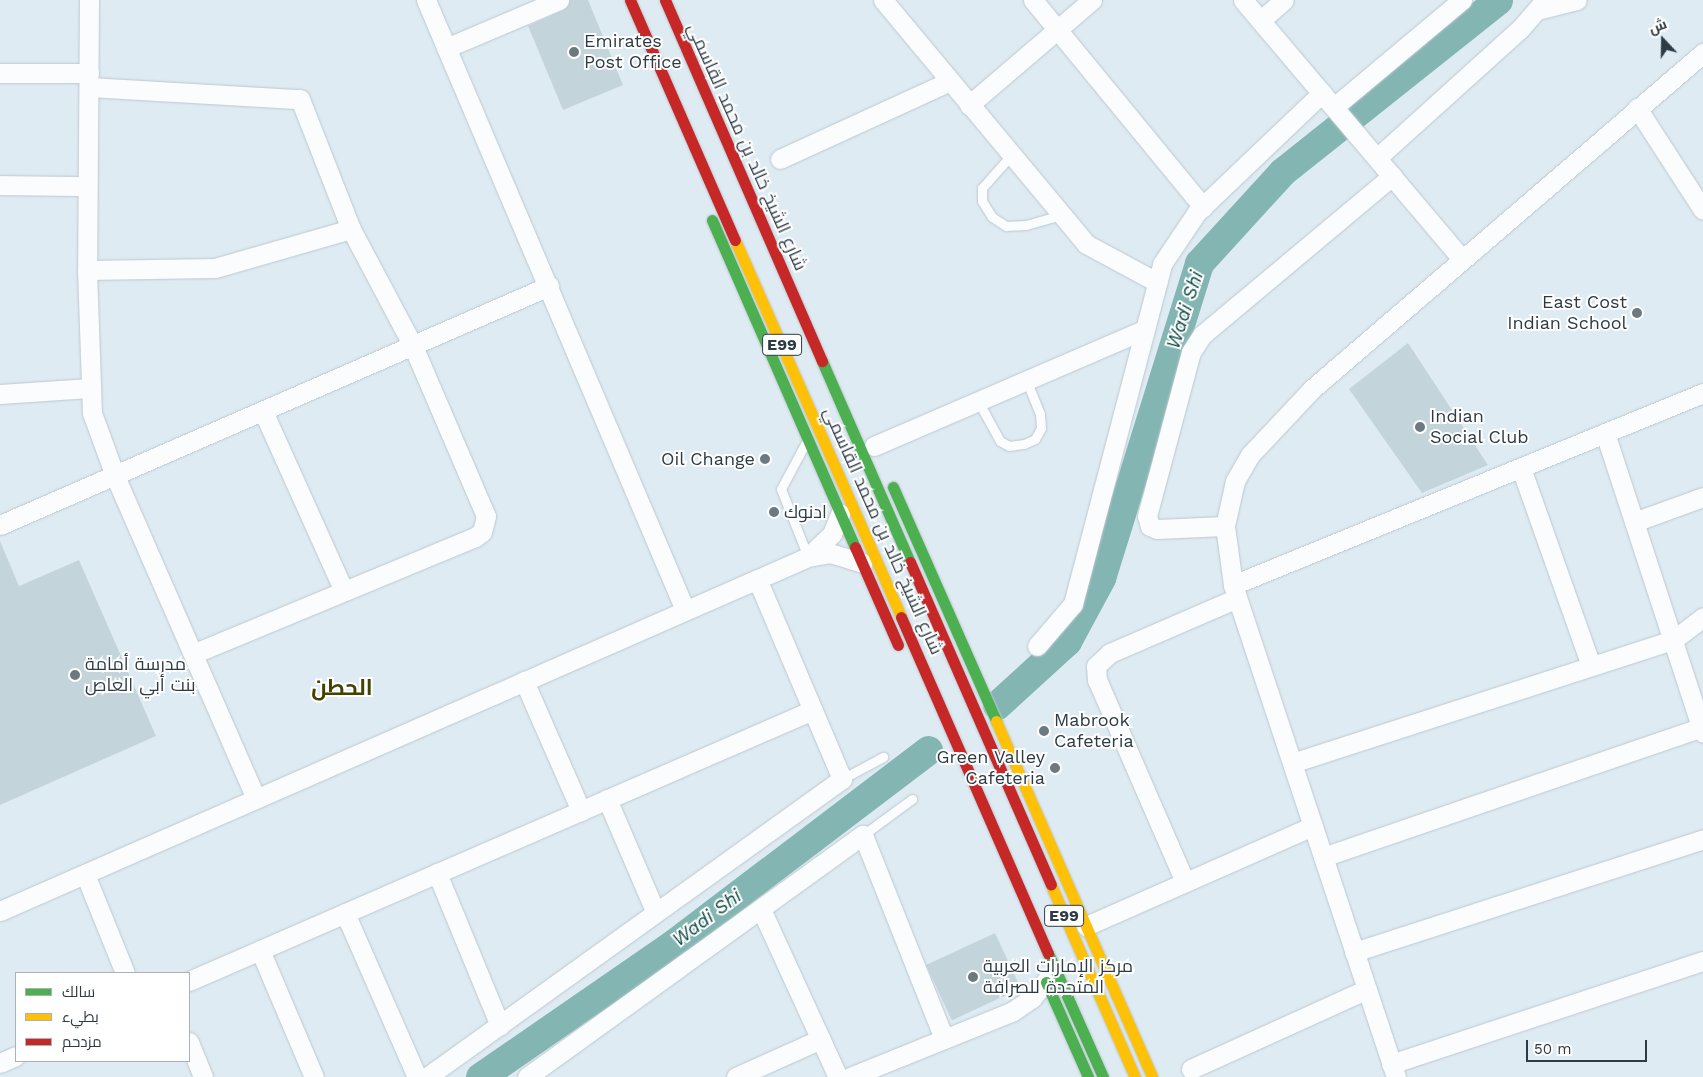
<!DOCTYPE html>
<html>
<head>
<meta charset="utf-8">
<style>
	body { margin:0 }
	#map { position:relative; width:1703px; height:1077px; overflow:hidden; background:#dfebf3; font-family:"Work Sans",Cairo,sans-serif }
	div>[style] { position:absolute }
	.river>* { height:29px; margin:-14.5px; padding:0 14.5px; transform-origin:14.5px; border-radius:14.5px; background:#83b5b2 }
	.building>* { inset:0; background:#c3d5db; transform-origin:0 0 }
	.roads { filter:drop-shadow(0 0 1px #bcc8cf) drop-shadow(0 0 1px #bcc8cf) }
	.lane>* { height:9px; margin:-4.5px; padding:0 4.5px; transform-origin:4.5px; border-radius:4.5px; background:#fafcfd }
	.street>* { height:19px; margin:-9.5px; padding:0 9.5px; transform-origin:9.5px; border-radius:9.5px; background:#fafcfd }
	.fast>* { height:11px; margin:-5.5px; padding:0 5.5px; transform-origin:5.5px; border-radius:5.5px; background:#4caf50 }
	.slow>* { height:11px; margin:-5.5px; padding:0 5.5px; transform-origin:5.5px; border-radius:5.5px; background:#ffc107 }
	.jam>* { height:11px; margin:-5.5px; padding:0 5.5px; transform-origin:5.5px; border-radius:5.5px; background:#c62828 }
	.dots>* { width:14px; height:14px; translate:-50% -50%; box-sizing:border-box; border:2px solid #fff; border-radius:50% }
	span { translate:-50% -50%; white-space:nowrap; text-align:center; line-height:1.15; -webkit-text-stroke:4px #fff; paint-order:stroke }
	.shield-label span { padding:1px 4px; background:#fff; border:1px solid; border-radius:4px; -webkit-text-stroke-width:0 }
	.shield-label { font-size:16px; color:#2d3b44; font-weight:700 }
	.poi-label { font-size:18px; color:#2d3b44 }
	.left { translate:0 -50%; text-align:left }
	.right { translate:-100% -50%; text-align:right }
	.street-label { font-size:18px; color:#2d3b44 }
	.water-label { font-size:19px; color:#0c4943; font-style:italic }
	.district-label { font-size:22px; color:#434301; font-weight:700 }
	.legend { position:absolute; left:15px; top:972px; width:175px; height:90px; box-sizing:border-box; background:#fff; border:1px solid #abb1b4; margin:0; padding:6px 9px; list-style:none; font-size:15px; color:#2d3b44 }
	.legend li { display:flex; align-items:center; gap:10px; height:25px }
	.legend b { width:25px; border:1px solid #abb1b4 }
	.north { position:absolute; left:1638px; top:15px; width:50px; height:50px; -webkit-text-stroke:4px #fff; paint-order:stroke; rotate:339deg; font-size:14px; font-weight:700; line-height:20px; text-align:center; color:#2d3b44 }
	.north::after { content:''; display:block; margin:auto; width:18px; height:22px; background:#2d3b44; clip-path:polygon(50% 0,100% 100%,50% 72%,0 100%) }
	.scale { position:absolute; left:1526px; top:1040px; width:121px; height:22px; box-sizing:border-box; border:2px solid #2d3b44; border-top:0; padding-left:6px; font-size:15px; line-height:18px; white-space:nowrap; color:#2d3b44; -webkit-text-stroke:4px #fff; paint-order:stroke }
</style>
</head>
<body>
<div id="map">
	<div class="river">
		<i style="left:997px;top:705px;width:95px;rotate:-42.4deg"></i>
		<i style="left:1067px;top:641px;width:72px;rotate:-61.6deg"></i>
		<i style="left:1101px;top:578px;width:330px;rotate:-72.7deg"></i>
		<i style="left:1199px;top:263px;width:123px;rotate:-47.6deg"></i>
		<i style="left:1282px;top:172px;width:276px;rotate:-38.5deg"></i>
		<i style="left:480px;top:1077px;width:236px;rotate:-34.6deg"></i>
		<i style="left:674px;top:943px;width:319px;rotate:-37.2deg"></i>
	</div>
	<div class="building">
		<i style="clip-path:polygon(570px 0,588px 0,623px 85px,563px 110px,528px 26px,564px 10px)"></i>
		<i style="clip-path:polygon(1408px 343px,1488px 465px,1422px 493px,1349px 389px)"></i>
		<i style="clip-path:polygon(0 541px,19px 586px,79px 560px,156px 736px,0 805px)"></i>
		<i style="left:995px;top:933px;width:61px;height:76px;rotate:65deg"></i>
	</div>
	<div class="roads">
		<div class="lane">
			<i style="left:1013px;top:153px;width:47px;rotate:131.5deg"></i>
			<i style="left:982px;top:188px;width:13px;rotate:90deg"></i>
			<i style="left:982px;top:201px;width:19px;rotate:58deg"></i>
			<i style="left:992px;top:217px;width:17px;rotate:33deg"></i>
			<i style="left:1006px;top:226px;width:20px;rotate:-3deg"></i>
			<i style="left:1026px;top:225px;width:37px;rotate:-16deg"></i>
			<i style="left:978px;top:401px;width:46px;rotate:61.2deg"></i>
			<i style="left:1000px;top:441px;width:10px;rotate:29deg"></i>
			<i style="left:1009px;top:446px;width:15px;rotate:-8deg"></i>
			<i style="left:1024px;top:444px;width:12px;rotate:-24deg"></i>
			<i style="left:1035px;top:439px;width:13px;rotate:-61deg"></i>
			<i style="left:1041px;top:428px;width:14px;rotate:-94deg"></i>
			<i style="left:1040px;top:414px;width:37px;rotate:-112deg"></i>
			<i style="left:805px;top:444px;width:51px;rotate:118.1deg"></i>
			<i style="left:781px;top:489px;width:73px;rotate:68.3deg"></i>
			<i style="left:842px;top:779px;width:47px;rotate:-28.2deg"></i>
			<i style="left:863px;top:835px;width:61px;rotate:-36.3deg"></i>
		</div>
		<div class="street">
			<i style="left:89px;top:0;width:270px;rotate:90.4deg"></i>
			<i style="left:87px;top:270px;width:143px;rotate:88deg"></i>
			<i style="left:92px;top:413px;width:67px;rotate:69.9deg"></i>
			<i style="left:115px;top:476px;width:352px;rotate:66.4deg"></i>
			<i style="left:426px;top:0;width:663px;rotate:66.99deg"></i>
			<i style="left:883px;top:0;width:317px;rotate:50.2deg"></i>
			<i style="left:1086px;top:244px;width:81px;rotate:28.2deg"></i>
			<i style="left:1033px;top:0;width:268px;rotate:50.6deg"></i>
			<i style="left:1243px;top:0;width:339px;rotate:49.8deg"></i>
			<i style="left:1537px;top:10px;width:41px;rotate:-14deg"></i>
			<i style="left:1261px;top:20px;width:30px;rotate:-41deg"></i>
			<i style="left:446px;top:48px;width:123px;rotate:-23deg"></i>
			<i style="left:0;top:73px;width:89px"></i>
			<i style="left:89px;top:87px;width:211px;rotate:3.3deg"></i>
			<i style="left:300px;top:99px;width:140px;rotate:68.6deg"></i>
			<i style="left:351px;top:229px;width:132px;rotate:62.1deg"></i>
			<i style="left:413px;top:346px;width:185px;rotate:66.8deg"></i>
			<i style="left:486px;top:516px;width:16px;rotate:104deg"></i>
			<i style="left:482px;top:532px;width:9px;rotate:144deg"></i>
			<i style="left:475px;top:537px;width:305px;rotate:157.5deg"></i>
			<i style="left:969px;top:105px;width:162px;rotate:-40.5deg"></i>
			<i style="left:1334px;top:107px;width:167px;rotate:-39.9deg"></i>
			<i style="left:1637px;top:108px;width:121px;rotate:57.1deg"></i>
			<i style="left:1377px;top:158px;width:193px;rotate:-42.1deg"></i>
			<i style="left:1520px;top:29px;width:38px;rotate:-49deg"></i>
			<i style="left:780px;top:159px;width:187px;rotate:-24.6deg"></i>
			<i style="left:0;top:185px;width:87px;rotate:0.7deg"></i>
			<i style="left:87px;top:270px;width:128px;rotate:-0.9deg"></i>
			<i style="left:215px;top:268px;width:141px;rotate:-16deg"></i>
			<i style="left:0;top:394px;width:90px;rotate:-3.8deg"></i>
			<i style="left:263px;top:411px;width:197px;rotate:65.8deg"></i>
			<i style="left:1605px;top:433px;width:315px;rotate:71.9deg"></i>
			<i style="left:874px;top:446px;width:293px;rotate:-23.3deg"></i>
			<i style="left:1521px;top:468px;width:210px;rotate:70.5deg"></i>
			<i style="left:1634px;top:522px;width:73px;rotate:-19.9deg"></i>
			<i style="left:0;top:525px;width:599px;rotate:-23.53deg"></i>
			<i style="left:1225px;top:526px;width:68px;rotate:177.5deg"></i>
			<i style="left:1157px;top:529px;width:8px;rotate:-157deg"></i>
			<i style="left:1150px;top:526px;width:10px;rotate:-107deg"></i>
			<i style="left:1147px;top:516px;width:170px;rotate:-75deg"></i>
			<i style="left:1191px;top:352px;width:20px;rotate:-57deg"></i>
			<i style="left:1202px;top:335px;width:248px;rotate:-39.9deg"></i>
			<i style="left:809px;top:556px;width:32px;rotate:-44deg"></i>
			<i style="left:832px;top:534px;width:22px;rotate:-68deg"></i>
			<i style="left:1233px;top:585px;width:508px;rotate:-22.22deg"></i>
			<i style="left:1037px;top:646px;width:55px;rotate:-49.4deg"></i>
			<i style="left:1073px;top:604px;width:351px;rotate:-75.3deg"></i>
			<i style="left:1162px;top:264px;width:63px;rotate:-56.1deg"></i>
			<i style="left:1197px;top:212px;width:173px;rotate:-43.6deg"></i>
			<i style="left:524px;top:681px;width:142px;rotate:66.3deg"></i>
			<i style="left:1292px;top:763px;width:400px;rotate:-17.9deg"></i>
			<i style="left:1673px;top:640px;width:38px;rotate:-37deg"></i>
			<i style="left:607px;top:799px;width:122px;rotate:66.8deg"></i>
			<i style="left:1323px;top:857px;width:401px;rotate:-18.9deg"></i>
			<i style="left:437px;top:873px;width:165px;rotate:67.6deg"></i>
			<i style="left:85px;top:874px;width:107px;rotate:68deg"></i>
			<i style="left:1185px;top:882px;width:220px;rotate:-113.5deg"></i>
			<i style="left:1097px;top:680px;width:14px;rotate:-94deg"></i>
			<i style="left:1096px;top:666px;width:19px;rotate:-43deg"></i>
			<i style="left:1110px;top:653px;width:138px;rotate:-23.4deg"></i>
			<i style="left:761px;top:909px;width:185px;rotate:65.4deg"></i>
			<i style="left:0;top:911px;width:882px;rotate:-23.66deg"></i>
			<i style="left:808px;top:557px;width:22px;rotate:-10deg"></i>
			<i style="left:830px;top:553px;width:34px;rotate:17deg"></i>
			<i style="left:345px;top:913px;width:179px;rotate:66.3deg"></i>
			<i style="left:1086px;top:926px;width:248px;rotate:-23.8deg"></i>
			<i style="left:260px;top:950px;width:138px;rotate:67deg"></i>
			<i style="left:1354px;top:952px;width:367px;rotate:-17.9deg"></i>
			<i style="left:189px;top:981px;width:680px;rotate:-23.48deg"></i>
			<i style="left:189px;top:1042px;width:38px;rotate:68deg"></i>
			<i style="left:0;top:1063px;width:17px;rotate:-24deg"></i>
			<i style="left:1391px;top:1064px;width:329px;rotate:-18.3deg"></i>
			<i style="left:1191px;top:1069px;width:193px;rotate:-24.4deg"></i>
			<i style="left:427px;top:1077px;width:511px;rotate:-35.68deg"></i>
			<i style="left:842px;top:779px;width:217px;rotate:-113deg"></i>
			<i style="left:527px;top:1077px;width:414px;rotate:-35.8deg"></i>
			<i style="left:863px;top:835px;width:219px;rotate:68.3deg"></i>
			<i style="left:736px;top:1077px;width:93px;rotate:-24.1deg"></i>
			<i style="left:850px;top:1077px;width:176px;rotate:-22deg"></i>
			<i style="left:1013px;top:1011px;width:23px;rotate:-34deg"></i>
			<i style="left:1032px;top:998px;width:22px;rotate:-51deg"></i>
			<i style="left:1396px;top:1077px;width:518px;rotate:-108.33deg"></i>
			<i style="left:1233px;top:585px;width:60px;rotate:-97.7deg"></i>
			<i style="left:1225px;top:526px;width:46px;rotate:-77.5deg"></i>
			<i style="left:1235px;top:481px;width:30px;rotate:-60deg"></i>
			<i style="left:1250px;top:455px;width:91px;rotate:-46.8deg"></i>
			<i style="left:1312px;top:389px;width:516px;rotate:-40.67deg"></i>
		</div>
		<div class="fast">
			<i style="left:712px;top:220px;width:357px;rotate:66.4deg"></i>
			<i style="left:822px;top:361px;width:219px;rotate:66.4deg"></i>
			<i style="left:893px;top:487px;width:256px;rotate:66.2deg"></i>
			<i style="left:1048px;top:953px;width:136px;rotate:66.1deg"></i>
			<i style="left:1046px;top:982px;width:104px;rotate:66.1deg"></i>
		</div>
		<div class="slow">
			<i style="left:735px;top:240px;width:412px;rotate:66.2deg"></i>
			<i style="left:996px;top:721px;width:389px;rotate:66.3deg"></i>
			<i style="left:1051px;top:885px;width:210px;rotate:66.4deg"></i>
		</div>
		<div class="jam">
			<i style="left:630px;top:0;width:262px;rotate:66.4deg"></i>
			<i style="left:665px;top:0;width:394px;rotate:66.5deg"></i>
			<i style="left:855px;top:547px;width:107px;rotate:66.3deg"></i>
			<i style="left:910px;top:562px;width:352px;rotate:66.4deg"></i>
			<i style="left:901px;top:617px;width:367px;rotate:66.4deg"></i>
		</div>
	</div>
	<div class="dots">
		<i style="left:574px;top:52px;background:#6b7981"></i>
		<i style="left:1637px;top:313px;background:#6b7981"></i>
		<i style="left:1420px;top:427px;background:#6b7981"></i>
		<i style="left:765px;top:459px;background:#6b7981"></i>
		<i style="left:774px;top:512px;background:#6b7981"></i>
		<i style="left:75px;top:675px;background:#6b7981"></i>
		<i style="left:1044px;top:731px;background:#6b7981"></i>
		<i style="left:1055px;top:768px;background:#6b7981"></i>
		<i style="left:973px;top:977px;background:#6b7981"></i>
	</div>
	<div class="shield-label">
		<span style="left:782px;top:345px">E99</span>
		<span style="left:1064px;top:916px">E99</span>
	</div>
	<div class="poi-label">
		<span class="left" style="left:584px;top:52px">Emirates<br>Post Office</span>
		<span class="right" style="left:1627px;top:313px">East Cost<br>Indian School</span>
		<span class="left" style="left:1430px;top:427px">Indian<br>Social Club</span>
		<span class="right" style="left:755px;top:459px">Oil Change</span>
		<span class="left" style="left:784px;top:512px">ادنوك</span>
		<span class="left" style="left:85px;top:675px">مدرسة أمامة<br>بنت أبي العاص</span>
		<span class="left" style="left:1054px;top:731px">Mabrook<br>Cafeteria</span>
		<span class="right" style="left:1045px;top:768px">Green Valley<br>Cafeteria</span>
		<span class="left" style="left:983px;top:977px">مركز الإمارات العربية<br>المتحدة للصرافة</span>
	</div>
	<div class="street-label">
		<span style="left:747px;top:147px;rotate:66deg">شارع الشيخ خالد بن محمد القاسمي</span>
		<span style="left:883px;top:531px;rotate:66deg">شارع الشيخ خالد بن محمد القاسمي</span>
	</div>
	<div class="water-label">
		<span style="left:1185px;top:310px;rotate:-72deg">Wadi Shi</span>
		<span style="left:707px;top:918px;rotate:-37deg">Wadi Shi</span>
	</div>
	<div class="district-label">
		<span style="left:342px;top:688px">الحطن</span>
	</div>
	<ul class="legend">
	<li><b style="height:6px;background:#4caf50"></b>سالك</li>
	<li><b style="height:6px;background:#ffc107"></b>بطيء</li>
	<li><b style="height:6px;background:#c62828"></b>مزدحم</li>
	</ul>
	<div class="north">ش</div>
	<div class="scale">50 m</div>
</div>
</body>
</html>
